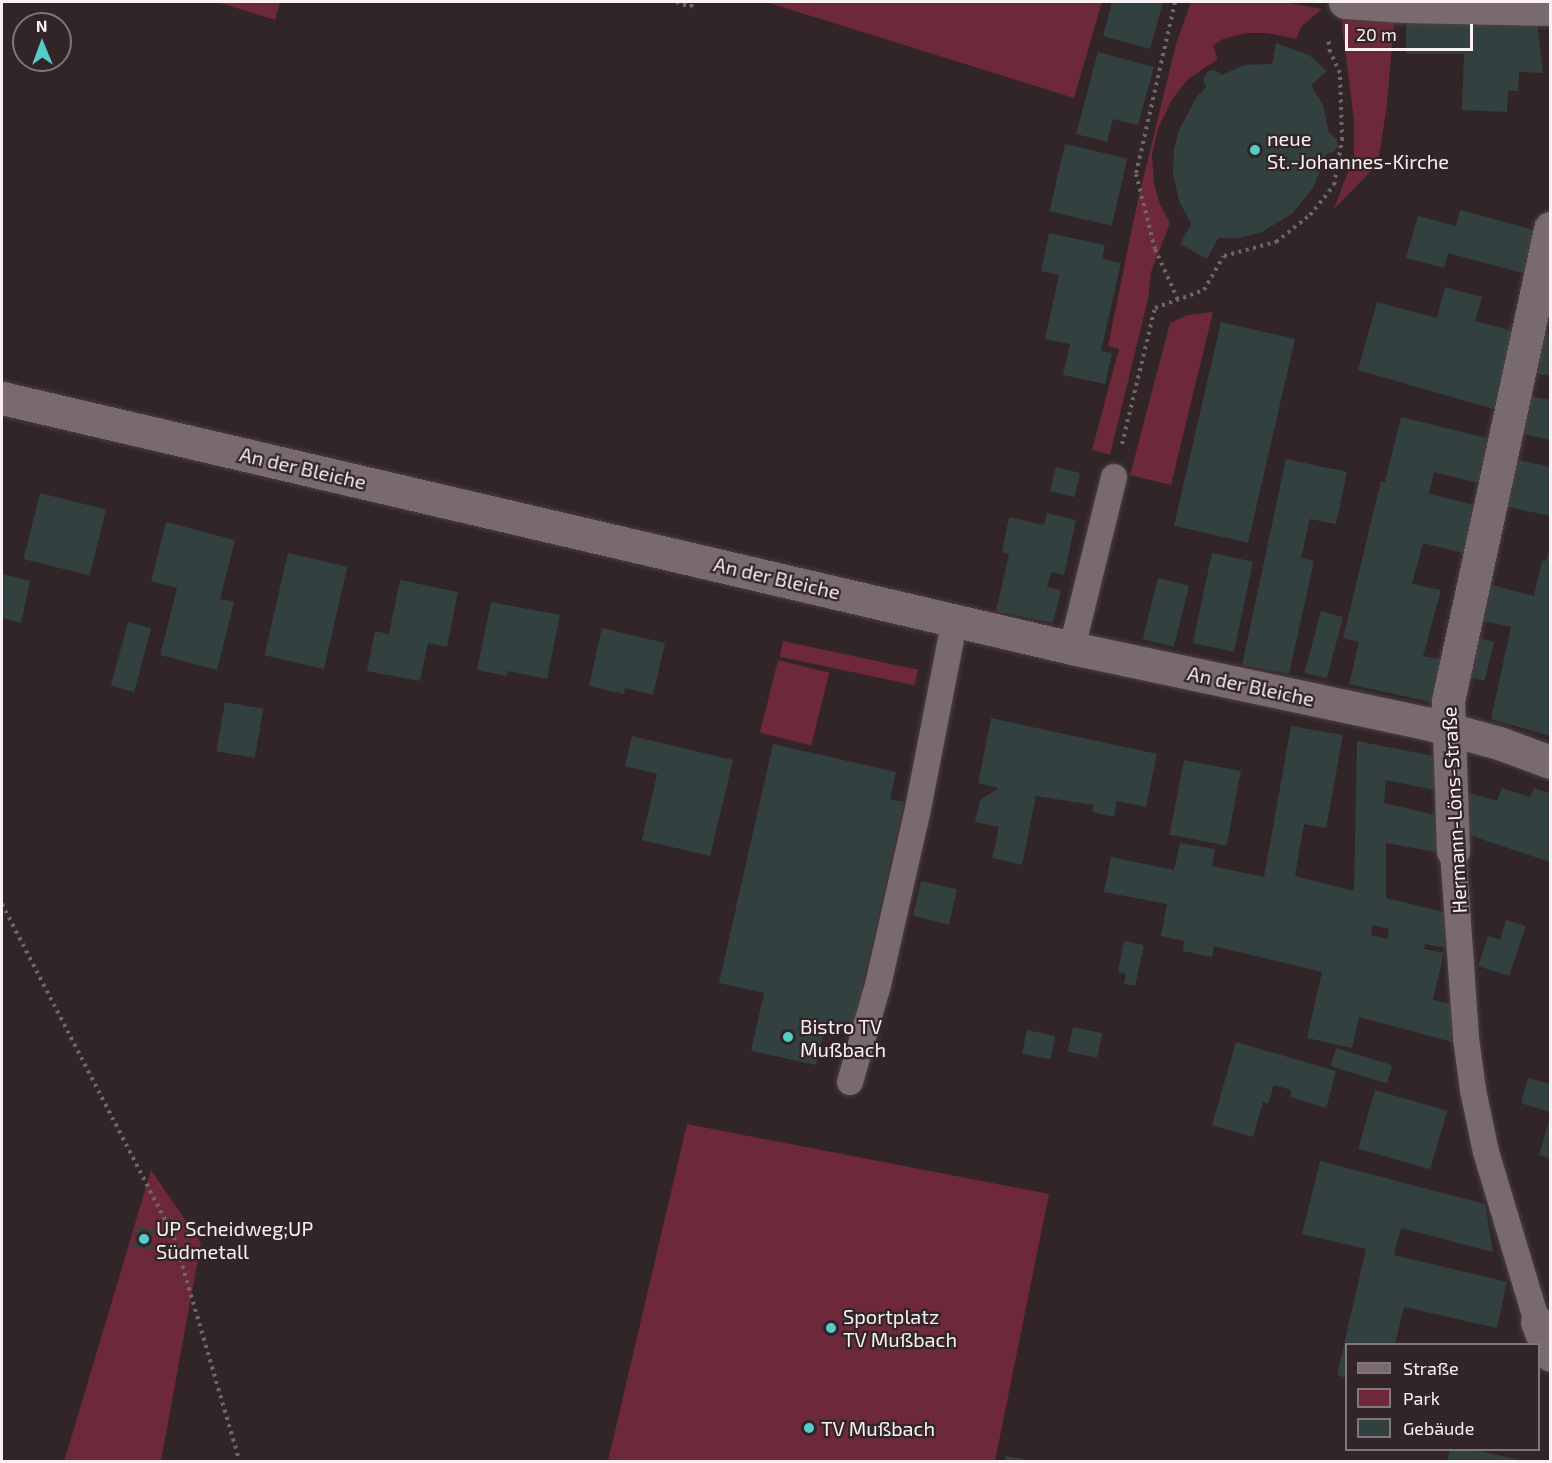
<!DOCTYPE html>
<html>
<head>
<meta charset="utf-8">
<style>
	body { margin:0 }
	#map { position:relative; width:1552px; height:1463px; overflow:hidden; background:#312527; font-family:"Exo 2",sans-serif }
	div>[style] { position:absolute }
	.green>* { inset:0; background:#6d283a; transform-origin:0 0 }
	.building>* { inset:0; background:#32403f; transform-origin:0 0 }
	.path>* { height:4px; margin-top:-2px; transform-origin:0; background:repeating-linear-gradient(90deg,#706667 0 3px,transparent 0 7.5px) }
	.roads { filter:drop-shadow(0 0 2px #4a4042) drop-shadow(0 0 2px #4a4042) }
	.lane>* { height:26px; margin:-13px; padding:0 13px; transform-origin:13px; border-radius:13px; background:#796b6d }
	.street>* { height:33px; margin:-16.5px; padding:0 16.5px; transform-origin:16.5px; border-radius:16.5px; background:#796b6d }
	.secondary>* { height:33px; margin:-16.5px; padding:0 16.5px; transform-origin:16.5px; border-radius:16.5px; background:#796b6d }
	.dots>* { width:16px; height:16px; translate:-50% -50%; box-sizing:border-box; border:3px solid #312527; border-radius:50% }
	span { translate:-50% -50%; white-space:nowrap; text-align:center; line-height:1.15; -webkit-text-stroke:4.5px #312527; paint-order:stroke }
	.poi-label { font-size:20px; color:#f9f1f2 }
	.left { translate:0 -50%; text-align:left }
	.street-label { font-size:20px; color:#f9f1f2 }
	.frame { position:absolute; inset:0; border:3px solid #f9f1f2; pointer-events:none }
	.legend { position:absolute; left:1345px; top:1343px; width:195px; height:108px; box-sizing:border-box; background:#312527; border:2px solid #817778; margin:0; padding:8px 10px; list-style:none; font-size:18px; color:#f9f1f2 }
	.legend li { display:flex; align-items:center; gap:12px; height:30px }
	.legend b { width:30px; border:2px solid #817778 }
	.north { position:absolute; left:12px; top:12px; width:60px; height:60px; box-sizing:border-box; background:#312527; border:2px solid #817778; border-radius:50%; rotate:359deg; font-size:16px; font-weight:700; line-height:24px; text-align:center; color:#f9f1f2 }
	.north::after { content:''; display:block; margin:auto; width:21px; height:27px; background:#54cdc8; clip-path:polygon(50% 0,100% 100%,50% 72%,0 100%) }
	.scale { position:absolute; left:1345px; top:24px; width:128px; height:27px; box-sizing:border-box; border:3px solid #f9f1f2; border-top:0; padding-left:8px; font-size:18px; line-height:21px; white-space:nowrap; color:#f9f1f2; -webkit-text-stroke:4px #312527; paint-order:stroke }
</style>
</head>
<body>
<div id="map">
	<div class="green">
		<i style="clip-path:polygon(217px 2px,280px 2px,275px 20px)"></i>
		<i style="clip-path:polygon(766px 2px,1102px 2px,1074px 98px)"></i>
		<i style="clip-path:polygon(1191px 2px,1285px 2px,1322px 9px,1301px 27px,1296px 39px,1267px 33px,1246px 33px,1223px 39px,1213px 46px,1218px 59px,1187px 80px,1171px 101px,1158px 129px,1152px 154px,1154px 183px,1159px 202px,1170px 223px,1151px 272px,1148px 299px,1110px 455px,1092px 450px,1119px 349px,1108px 346px,1137px 204px,1176px 44px)"></i>
		<i style="clip-path:polygon(1343px 11px,1394px 22px,1387px 104px,1378px 164px,1334px 209px,1354px 156px,1354px 120px,1342px 26px)"></i>
		<i style="clip-path:polygon(1213px 312px,1171px 485px,1130px 475px,1170px 323px,1187px 315px)"></i>
		<i style="left:783px;top:641px;width:138px;height:16px;rotate:12deg"></i>
		<i style="left:778px;top:660px;width:53px;height:75px;rotate:14deg"></i>
		<i style="clip-path:polygon(687px 1124px,1049px 1194px,995px 1461px,608px 1461px)"></i>
		<i style="clip-path:polygon(151px 1170px,201px 1243px,161px 1461px,64px 1462px)"></i>
	</div>
	<div class="building">
		<i style="clip-path:polygon(1112px 2px,1163px 2px,1150px 49px,1103px 36px)"></i>
		<i style="clip-path:polygon(1465px 21px,1537px 23px,1543px 73px,1519px 72px,1518px 91px,1508px 91px,1507px 112px,1462px 110px,1464px 54px,1406px 54px,1406px 23px)"></i>
		<i style="clip-path:polygon(1276px 43px,1309px 55px,1327px 71px,1311px 85px,1323px 105px,1329px 133px,1337px 139px,1338px 147px,1334px 152px,1327px 154px,1313px 188px,1293px 213px,1262px 232px,1240px 238px,1218px 238px,1207px 259px,1180px 244px,1191px 224px,1179px 201px,1173px 174px,1174px 149px,1179px 130px,1196px 98px,1206px 87px,1203px 79px,1208px 71px,1214px 70px,1222px 75px,1244px 65px,1272px 64px)"></i>
		<i style="clip-path:polygon(1098px 52px,1154px 67px,1138px 125px,1113px 119px,1107px 142px,1076px 134px)"></i>
		<i style="left:1065px;top:144px;width:64px;height:69px;rotate:13deg"></i>
		<i style="clip-path:polygon(1460px 210px,1545px 233px,1533px 276px,1448px 253px,1444px 268px,1406px 258px,1418px 216px,1456px 226px)"></i>
		<i style="clip-path:polygon(1049px 233px,1105px 245px,1102px 259px,1121px 263px,1101px 351px,1112px 353px,1105px 384px,1063px 375px,1070px 344px,1045px 339px,1059px 275px,1041px 271px)"></i>
		<i style="clip-path:polygon(1445px 287px,1482px 297px,1475px 321px,1520px 333px,1497px 410px,1358px 370px,1377px 302px,1437px 318px)"></i>
		<i style="left:1221px;top:322px;width:76px;height:209px;rotate:13deg"></i>
		<i style="clip-path:polygon(1541px 332px,1550px 333px,1550px 376px,1538px 374px)"></i>
		<i style="clip-path:polygon(1526px 395px,1550px 400px,1550px 440px,1519px 433px)"></i>
		<i style="clip-path:polygon(1401px 417px,1498px 441px,1487px 485px,1434px 472px,1429px 494px,1479px 506px,1467px 554px,1423px 543px,1412px 584px,1441px 590px,1423px 656px,1444px 660px,1435px 703px,1349px 684px,1359px 642px,1343px 638px,1381px 481px,1385px 482px)"></i>
		<i style="clip-path:polygon(1286px 459px,1347px 472px,1336px 524px,1310px 519px,1301px 558px,1314px 561px,1289px 674px,1242px 665px)"></i>
		<i style="clip-path:polygon(1515px 459px,1550px 467px,1550px 516px,1505px 506px)"></i>
		<i style="left:1056px;top:467px;width:25px;height:25px;rotate:14deg"></i>
		<i style="left:40px;top:493px;width:68px;height:68px;rotate:14deg"></i>
		<i style="clip-path:polygon(1047px 513px,1076px 520px,1064px 575px,1051px 572px,1047px 587px,1061px 590px,1053px 623px,996px 611px,1009px 554px,1002px 552px,1009px 517px,1044px 525px)"></i>
		<i style="clip-path:polygon(166px 522px,235px 540px,220px 599px,234px 602px,217px 670px,160px 655px,177px 588px,151px 581px)"></i>
		<i style="clip-path:polygon(1550px 547px,1550px 648px,1548px 657px,1550px 658px,1550px 736px,1491px 719px,1511px 627px,1476px 619px,1485px 583px,1534px 596px,1542px 560px,1546px 561px)"></i>
		<i style="left:288px;top:553px;width:61px;height:105px;rotate:13deg"></i>
		<i style="left:1212px;top:553px;width:42px;height:92px;rotate:12deg"></i>
		<i style="clip-path:polygon(2px 574px,30px 581px,21px 623px,2px 618px)"></i>
		<i style="left:1158px;top:578px;width:32px;height:63px;rotate:14deg"></i>
		<i style="clip-path:polygon(400px 580px,458px 592px,447px 647px,428px 643px,420px 681px,367px 671px,375px 631px,389px 634px)"></i>
		<i style="clip-path:polygon(491px 602px,560px 615px,547px 679px,508px 671px,507px 676px,477px 670px)"></i>
		<i style="left:1321px;top:611px;width:23px;height:64px;rotate:15deg"></i>
		<i style="left:128px;top:622px;width:24px;height:66px;rotate:15deg"></i>
		<i style="clip-path:polygon(602px 628px,665px 643px,653px 695px,625px 688px,624px 694px,589px 686px)"></i>
		<i style="left:1470px;top:636px;width:25px;height:40px;rotate:14deg"></i>
		<i style="left:225px;top:702px;width:39px;height:50px;rotate:10deg"></i>
		<i style="clip-path:polygon(991px 718px,1157px 754px,1146px 807px,1117px 801px,1114px 817px,1092px 812px,1093px 805px,1036px 796px,1022px 865px,992px 858px,999px 827px,975px 822px,980px 800px,999px 788px,978px 783px)"></i>
		<i style="clip-path:polygon(evenodd,1291px 726px,1343px 735px,1326px 828px,1304px 824px,1295px 876px,1354px 891px,1357px 741px,1439px 757px,1439px 791px,1386px 780px,1384px 803px,1440px 816px,1441px 853px,1386px 843px,1386px 898px,1444px 912px,1446px 948px,1425px 944px,1424px 949px,1444px 953px,1433px 1000px,1451px 1004px,1452px 1042px,1359px 1017px,1352px 1048px,1307px 1038px,1322px 972px,1214px 946px,1212px 957px,1183px 951px,1184px 941px,1161px 936px,1167px 904px,1104px 892px,1111px 857px,1174px 870px,1180px 843px,1215px 849px,1212px 866px,1264px 877px,1291px 726px,1373px 925px,1389px 929px,1387px 939px,1371px 935px,1373px 925px)"></i>
		<i style="clip-path:polygon(632px 736px,733px 760px,710px 856px,642px 840px,657px 774px,625px 766px)"></i>
		<i style="clip-path:polygon(773px 744px,896px 772px,890px 799px,904px 802px,853px 1029px,826px 1023px,816px 1065px,751px 1051px,764px 993px,719px 983px)"></i>
		<i style="left:1184px;top:760px;width:58px;height:76px;rotate:11deg"></i>
		<i style="clip-path:polygon(1502px 788px,1530px 797px,1534px 788px,1550px 793px,1550px 862px,1466px 834px,1467px 792px,1497px 801px)"></i>
		<i style="left:921px;top:881px;width:37px;height:36px;rotate:13deg"></i>
		<i style="clip-path:polygon(1506px 920px,1526px 926px,1509px 976px,1478px 966px,1488px 936px,1500px 940px)"></i>
		<i style="clip-path:polygon(1124px 941px,1144px 945px,1135px 986px,1124px 984px,1126px 974px,1118px 972px)"></i>
		<i style="left:1073px;top:1027px;width:30px;height:25px;rotate:12deg"></i>
		<i style="left:1027px;top:1030px;width:29px;height:24px;rotate:12deg"></i>
		<i style="clip-path:polygon(1236px 1042px,1336px 1071px,1326px 1108px,1290px 1097px,1291px 1090px,1274px 1085px,1268px 1104px,1263px 1102px,1253px 1137px,1212px 1125px)"></i>
		<i style="left:1336px;top:1048px;width:59px;height:19px;rotate:17deg"></i>
		<i style="clip-path:polygon(1528px 1078px,1550px 1084px,1550px 1112px,1521px 1103px)"></i>
		<i style="left:1375px;top:1090px;width:75px;height:61px;rotate:16deg"></i>
		<i style="clip-path:polygon(1550px 1118px,1550px 1158px,1539px 1155px)"></i>
		<i style="clip-path:polygon(1320px 1161px,1485px 1204px,1493px 1252px,1401px 1228px,1394px 1255px,1507px 1282px,1497px 1328px,1404px 1307px,1395px 1344px,1347px 1344px,1346px 1378px,1337px 1375px,1366px 1249px,1302px 1234px)"></i>
		<i style="left:137px;top:1227px;width:17px;height:20px;rotate:10deg"></i>
		<i style="clip-path:polygon(1450px 1450px,1474px 1450px,1524px 1461px,1447px 1461px)"></i>
		<i style="clip-path:polygon(1006px 1456px,1028px 1460px,1028px 1461px,1005px 1461px)"></i>
	</div>
	<div class="path">
		<i style="left:676px;top:2px;width:16px;rotate:18deg"></i>
		<i style="left:691px;top:7px;width:5px;rotate:-68deg"></i>
		<i style="left:1175px;top:2px;width:176px;rotate:102.8deg"></i>
		<i style="left:1136px;top:174px;width:77px;rotate:75.8deg"></i>
		<i style="left:1155px;top:249px;width:56px;rotate:65.7deg"></i>
		<i style="left:1122px;top:444px;width:140px;rotate:-76.4deg"></i>
		<i style="left:1155px;top:308px;width:52px;rotate:-20.2deg"></i>
		<i style="left:1204px;top:290px;width:39px;rotate:-60deg"></i>
		<i style="left:1224px;top:256px;width:54px;rotate:-15.1deg"></i>
		<i style="left:1276px;top:242px;width:43px;rotate:-38.5deg"></i>
		<i style="left:1310px;top:215px;width:38px;rotate:-51deg"></i>
		<i style="left:1334px;top:185px;width:46px;rotate:-79.9deg"></i>
		<i style="left:1342px;top:140px;width:67px;rotate:-91.7deg"></i>
		<i style="left:1340px;top:73px;width:23px;rotate:-115deg"></i>
		<i style="left:1330px;top:52px;width:14px;rotate:-98deg"></i>
		<i style="left:2px;top:904px;width:375px;rotate:62.7deg"></i>
		<i style="left:174px;top:1237px;width:234px;rotate:73.7deg"></i>
	</div>
	<div class="roads">
		<div class="lane">
			<i style="left:1072px;top:648px;width:176px;rotate:-76.2deg"></i>
			<i style="left:1453px;top:851px;width:187px;rotate:86deg"></i>
			<i style="left:1466px;top:1038px;width:52px;rotate:82.3deg"></i>
			<i style="left:1473px;top:1090px;width:63px;rotate:78.2deg"></i>
			<i style="left:1486px;top:1152px;width:177px;rotate:73.3deg"></i>
			<i style="left:850px;top:1082px;width:101px;rotate:-73.9deg"></i>
			<i style="left:878px;top:985px;width:175px;rotate:-77.2deg"></i>
			<i style="left:917px;top:814px;width:199px;rotate:-79deg"></i>
		</div>
		<div class="street">
			<i style="left:1345px;top:2px;width:58px;rotate:3.9deg"></i>
			<i style="left:1403px;top:6px;width:147px;rotate:1.2deg"></i>
			<i style="left:1453px;top:851px;width:150px;rotate:-91.9deg"></i>
			<i style="left:1448px;top:701px;width:484px;rotate:-77.8deg"></i>
			<i style="left:1537px;top:1322px;width:35px;rotate:68deg"></i>
		</div>
		<div class="secondary">
			<i style="left:2px;top:398px;width:1099px;rotate:13.15deg"></i>
			<i style="left:1072px;top:648px;width:362px;rotate:12deg"></i>
			<i style="left:1426px;top:723px;width:76px;rotate:15.3deg"></i>
			<i style="left:1499px;top:743px;width:54px;rotate:20.4deg"></i>
		</div>
	</div>
	<div class="dots">
		<i style="left:1255px;top:150px;background:#54cdc8"></i>
		<i style="left:788px;top:1037px;background:#54cdc8"></i>
		<i style="left:144px;top:1239px;background:#54cdc8"></i>
		<i style="left:831px;top:1328px;background:#54cdc8"></i>
		<i style="left:809px;top:1428px;background:#54cdc8"></i>
	</div>
	<div class="poi-label">
		<span class="left" style="left:1267px;top:150px">neue<br>St.-Johannes-Kirche</span>
		<span class="left" style="left:800px;top:1038px">Bistro TV<br>Mußbach</span>
		<span class="left" style="left:156px;top:1240px">UP Scheidweg;UP<br>Südmetall</span>
		<span class="left" style="left:843px;top:1328px">Sportplatz<br>TV Mußbach</span>
		<span class="left" style="left:821px;top:1428px">TV Mußbach</span>
	</div>
	<div class="street-label">
		<span style="left:303px;top:468px;rotate:13deg">An der Bleiche</span>
		<span style="left:777px;top:578px;rotate:13deg">An der Bleiche</span>
		<span style="left:1251px;top:686px;rotate:12deg">An der Bleiche</span>
		<span style="left:1454px;top:810px;rotate:-93deg">Hermann-Löns-Straße</span>
	</div>
	<div class="frame"></div>
	<ul class="legend">
	<li><b style="height:8px;background:#796b6d"></b>Straße</li>
	<li><b style="height:16px;background:#6d283a"></b>Park</li>
	<li><b style="height:16px;background:#32403f"></b>Gebäude</li>
	</ul>
	<div class="north">N</div>
	<div class="scale">20 m</div>
</div>
</body>
</html>
